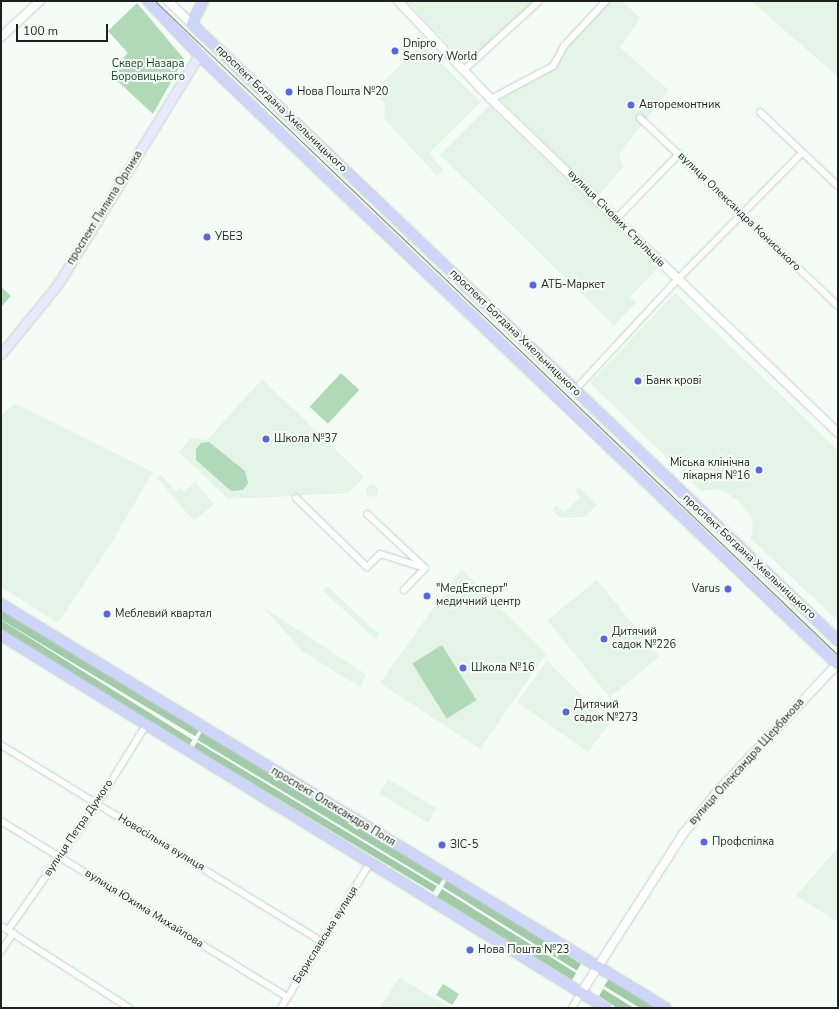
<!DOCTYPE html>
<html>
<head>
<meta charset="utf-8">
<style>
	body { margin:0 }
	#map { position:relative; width:839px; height:1009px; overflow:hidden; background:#f4fdf5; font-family:"Nunito Sans",sans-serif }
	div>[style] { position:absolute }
	.built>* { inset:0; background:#e4f4e7; transform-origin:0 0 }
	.round { border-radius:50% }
	.green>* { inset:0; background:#b0d9b7; transform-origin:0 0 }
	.forest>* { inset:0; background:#a1cba8; transform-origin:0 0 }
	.roads { filter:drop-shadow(0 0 1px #c6cfc7) drop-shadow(0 0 1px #c6cfc7) }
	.minor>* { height:6px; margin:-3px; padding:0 3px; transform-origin:3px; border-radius:3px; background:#fff }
	.tertiary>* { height:8px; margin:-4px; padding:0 4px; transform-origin:4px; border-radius:4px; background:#fff }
	.secondary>* { height:9px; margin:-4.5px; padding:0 4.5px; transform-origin:4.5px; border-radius:4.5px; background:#e6eafd }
	.primary>* { height:10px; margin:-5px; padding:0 5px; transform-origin:5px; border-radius:5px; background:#cdd5fa }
	.tram>* { height:1px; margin:-0.5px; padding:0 0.5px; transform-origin:0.5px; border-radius:0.5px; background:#797f7a }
	.dots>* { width:11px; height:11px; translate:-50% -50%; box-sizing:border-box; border:2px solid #f4fdf5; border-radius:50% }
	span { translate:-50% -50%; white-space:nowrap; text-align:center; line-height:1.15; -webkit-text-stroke:4px #f4fdf5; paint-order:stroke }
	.poi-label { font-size:11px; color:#1d201d }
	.left { translate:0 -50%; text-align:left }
	.right { translate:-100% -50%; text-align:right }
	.park-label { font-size:11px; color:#0e3e1d }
	.street-label { font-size:11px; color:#1d201d }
	.frame { position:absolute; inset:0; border:2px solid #1d201d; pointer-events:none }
	.scale { position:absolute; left:16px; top:24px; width:92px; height:18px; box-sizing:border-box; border:2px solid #1d201d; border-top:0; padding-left:5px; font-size:12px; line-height:14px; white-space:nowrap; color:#1d201d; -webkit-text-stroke:3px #f4fdf5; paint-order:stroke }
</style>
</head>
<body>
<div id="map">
	<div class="built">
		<i style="clip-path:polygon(407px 1px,540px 1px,467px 64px)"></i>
		<i style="clip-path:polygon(609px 1px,622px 1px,640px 18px,620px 48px,669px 90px,619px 154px,623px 167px,598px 196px,500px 99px,555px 68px,566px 46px)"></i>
		<i style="clip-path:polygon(751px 1px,838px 1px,838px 77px)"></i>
		<i style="clip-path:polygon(422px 44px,481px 102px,429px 153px,443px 170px,437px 176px,384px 119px,385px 104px,373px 91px)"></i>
		<i style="clip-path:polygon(489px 106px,658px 268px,630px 297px,636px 303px,614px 326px,440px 155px)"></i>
		<i style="clip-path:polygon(675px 293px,838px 450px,838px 621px,751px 539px,753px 528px,751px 516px,739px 502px,726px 492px,716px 489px,701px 491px,590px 383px)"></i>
		<i style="clip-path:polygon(262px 379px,364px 477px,349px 493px,228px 499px,179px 452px,191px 438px,207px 440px)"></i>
		<i style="clip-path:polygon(16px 404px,153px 472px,109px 547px,58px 623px,1px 587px,1px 415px)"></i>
		<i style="clip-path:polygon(161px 475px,175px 491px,180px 487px,184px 492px,195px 482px,214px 504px,194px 521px,157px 478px)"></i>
		<i class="round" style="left:366px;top:485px;width:12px;height:12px"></i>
		<i style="clip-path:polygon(579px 487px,597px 505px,584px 517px,560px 518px,552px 510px,556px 505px,564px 513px,580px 497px,575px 491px)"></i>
		<i style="clip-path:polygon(461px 569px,546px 654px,480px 749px,380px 683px)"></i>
		<i style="left:597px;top:580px;width:99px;height:64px;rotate:51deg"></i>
		<i style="left:327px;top:586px;width:71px;height:6px;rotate:43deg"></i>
		<i style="clip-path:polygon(264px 608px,366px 674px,360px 687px,302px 651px)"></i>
		<i style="clip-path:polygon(547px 661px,610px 723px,588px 752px,517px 702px)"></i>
		<i style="left:388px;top:779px;width:57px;height:17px;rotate:31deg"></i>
		<i style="clip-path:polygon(838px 847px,838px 922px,796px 896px)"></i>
		<i style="clip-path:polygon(399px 977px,427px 994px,450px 1008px,380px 1008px)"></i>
	</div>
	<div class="green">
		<i style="clip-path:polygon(137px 3px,184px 59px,153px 114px,109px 73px,128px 53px,108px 31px)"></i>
		<i style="clip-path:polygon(1px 287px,11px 296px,1px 307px)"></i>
		<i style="left:341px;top:373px;width:25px;height:46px;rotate:43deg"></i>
		<i style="clip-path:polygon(209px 442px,245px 471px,248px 483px,243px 490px,231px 491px,196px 460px,196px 449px,201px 443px)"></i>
		<i style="left:442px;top:645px;width:65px;height:35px;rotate:58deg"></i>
		<i style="left:443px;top:984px;width:19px;height:13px;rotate:32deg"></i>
	</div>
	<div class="forest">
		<i style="left:1px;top:609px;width:232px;height:9px;rotate:31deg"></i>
		<i style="left:1px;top:620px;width:226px;height:9px;rotate:32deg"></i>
		<i style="left:202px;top:732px;width:282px;height:9px;rotate:31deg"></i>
		<i style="left:197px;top:742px;width:280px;height:7px;rotate:31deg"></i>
		<i style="left:447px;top:880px;width:158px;height:8px;rotate:32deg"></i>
		<i style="clip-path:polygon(442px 889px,576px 973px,572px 980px,437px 897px)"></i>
		<i style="clip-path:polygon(609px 979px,657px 1008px,640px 1008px,604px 986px)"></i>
		<i style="clip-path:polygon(603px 989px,634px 1008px,617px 1008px,599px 996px)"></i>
	</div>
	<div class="roads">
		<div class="minor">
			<i style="left:464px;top:70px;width:102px;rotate:-42.6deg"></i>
			<i style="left:491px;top:99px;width:70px;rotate:-28deg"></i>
			<i style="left:553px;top:66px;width:23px;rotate:-61deg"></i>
			<i style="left:564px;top:46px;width:62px;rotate:-47deg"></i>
			<i style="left:760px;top:112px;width:108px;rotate:43.5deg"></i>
			<i style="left:640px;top:118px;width:273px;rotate:43.5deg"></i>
			<i style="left:616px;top:219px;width:91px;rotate:-45.9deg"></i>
			<i style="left:575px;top:390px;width:150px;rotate:-47.2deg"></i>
			<i style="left:677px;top:280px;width:178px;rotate:-45.5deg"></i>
			<i style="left:296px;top:498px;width:99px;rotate:44.2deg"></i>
			<i style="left:367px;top:567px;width:18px;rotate:-45deg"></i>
			<i style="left:380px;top:554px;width:47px;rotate:17.3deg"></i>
			<i style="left:425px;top:568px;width:79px;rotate:-137deg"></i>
			<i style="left:404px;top:590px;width:30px;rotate:-46deg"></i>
			<i style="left:1px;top:745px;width:377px;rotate:31.5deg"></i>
			<i style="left:1px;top:821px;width:336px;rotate:31.6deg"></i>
			<i style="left:1px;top:926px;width:152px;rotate:32.6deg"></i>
			<i style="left:8px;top:930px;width:154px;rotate:-54.8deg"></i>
			<i style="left:97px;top:804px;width:93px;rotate:-58.2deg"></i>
			<i style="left:1px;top:951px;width:22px;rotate:-56deg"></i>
			<i style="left:281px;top:1008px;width:172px;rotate:-58.5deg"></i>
			<i style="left:572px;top:1008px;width:17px;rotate:-59deg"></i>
		</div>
		<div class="tertiary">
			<i style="left:168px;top:1px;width:33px;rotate:44deg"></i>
			<i style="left:398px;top:1px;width:135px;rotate:46.5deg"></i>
			<i style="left:491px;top:99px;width:482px;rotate:43.9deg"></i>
			<i style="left:1px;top:37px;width:53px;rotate:-42.7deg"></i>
			<i style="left:581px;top:993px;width:189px;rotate:-57.3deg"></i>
			<i style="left:683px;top:834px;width:55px;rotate:-50.9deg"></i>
			<i style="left:718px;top:791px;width:175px;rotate:-46.8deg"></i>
		</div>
		<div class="secondary">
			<i style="left:1px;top:354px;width:90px;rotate:-50.8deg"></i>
			<i style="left:58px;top:284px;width:269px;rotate:-58.4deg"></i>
		</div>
		<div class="primary">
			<i style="left:148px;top:1px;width:87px;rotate:46.4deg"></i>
			<i style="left:208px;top:64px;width:871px;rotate:43.65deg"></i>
			<i style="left:203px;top:1px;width:25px;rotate:116deg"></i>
			<i style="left:192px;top:24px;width:893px;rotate:43.68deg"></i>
			<i style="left:1px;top:604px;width:778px;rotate:31.28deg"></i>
			<i style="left:1px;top:635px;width:711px;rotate:31.66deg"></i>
		</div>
	</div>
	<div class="tram">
		<i style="left:155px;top:1px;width:946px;rotate:43.76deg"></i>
	</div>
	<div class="dots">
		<i style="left:395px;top:51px;background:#5967de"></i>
		<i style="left:289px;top:92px;background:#5967de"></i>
		<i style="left:631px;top:105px;background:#5967de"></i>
		<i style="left:207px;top:237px;background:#5967de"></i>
		<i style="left:533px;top:285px;background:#5967de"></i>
		<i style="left:638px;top:381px;background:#5967de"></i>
		<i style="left:266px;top:439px;background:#5967de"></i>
		<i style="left:759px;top:470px;background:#5967de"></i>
		<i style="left:728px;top:589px;background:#5967de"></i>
		<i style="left:427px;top:596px;background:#5967de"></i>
		<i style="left:107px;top:614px;background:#5967de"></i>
		<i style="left:604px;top:639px;background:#5967de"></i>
		<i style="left:463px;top:668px;background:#5967de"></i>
		<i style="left:566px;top:712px;background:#5967de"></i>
		<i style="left:704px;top:842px;background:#5967de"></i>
		<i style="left:442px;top:845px;background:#5967de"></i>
		<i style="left:470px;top:950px;background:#5967de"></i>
	</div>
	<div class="poi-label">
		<span class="left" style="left:403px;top:51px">Dnipro<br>Sensory World</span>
		<span class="left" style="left:297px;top:92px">Нова Пошта №20</span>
		<span class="left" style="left:639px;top:105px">Авторемонтник</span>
		<span class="left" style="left:215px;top:237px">УБЕЗ</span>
		<span class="left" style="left:541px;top:285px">АТБ-Маркет</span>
		<span class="left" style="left:646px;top:381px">Банк крові</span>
		<span class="left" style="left:274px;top:439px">Школа №37</span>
		<span class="right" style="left:750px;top:470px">Міська клінічна<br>лікарня №16</span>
		<span class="right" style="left:720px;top:589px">Varus</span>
		<span class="left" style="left:436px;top:596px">"МедЕксперт"<br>медичний центр</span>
		<span class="left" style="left:115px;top:614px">Меблевий квартал</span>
		<span class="left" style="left:612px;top:639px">Дитячий<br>садок №226</span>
		<span class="left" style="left:471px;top:668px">Школа №16</span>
		<span class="left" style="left:574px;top:712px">Дитячий<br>садок №273</span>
		<span class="left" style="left:712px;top:842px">Профспілка</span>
		<span class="left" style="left:450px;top:845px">ЗІС-5</span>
		<span class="left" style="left:478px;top:950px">Нова Пошта №23</span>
	</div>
	<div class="park-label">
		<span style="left:148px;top:71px">Сквер Назара<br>Боровицького</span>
	</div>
	<div class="street-label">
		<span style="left:281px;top:109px;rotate:44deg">проспект Богдана Хмельницького</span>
		<span style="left:105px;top:208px;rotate:-58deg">проспект Пилипа Орлика</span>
		<span style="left:739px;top:212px;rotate:44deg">вулиця Олександра Кониського</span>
		<span style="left:616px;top:219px;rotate:45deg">вулиця Січових Стрільців</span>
		<span style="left:515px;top:333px;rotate:44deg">проспект Богдана Хмельницького</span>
		<span style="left:749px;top:557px;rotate:43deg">проспект Богдана Хмельницького</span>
		<span style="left:747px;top:762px;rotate:-48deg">вулиця Олександра Щербакова</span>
		<span style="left:333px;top:807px;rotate:31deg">проспект Олександра Поля</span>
		<span style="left:79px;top:828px;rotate:-56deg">вулиця Петра Дужого</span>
		<span style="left:161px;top:843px;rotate:31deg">Новосільна вулиця</span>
		<span style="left:144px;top:909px;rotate:32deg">вулиця Юхима Михайлова</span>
		<span style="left:326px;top:935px;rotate:-58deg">Бериславська вулиця</span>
	</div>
	<div class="frame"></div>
	<div class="scale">100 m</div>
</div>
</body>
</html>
